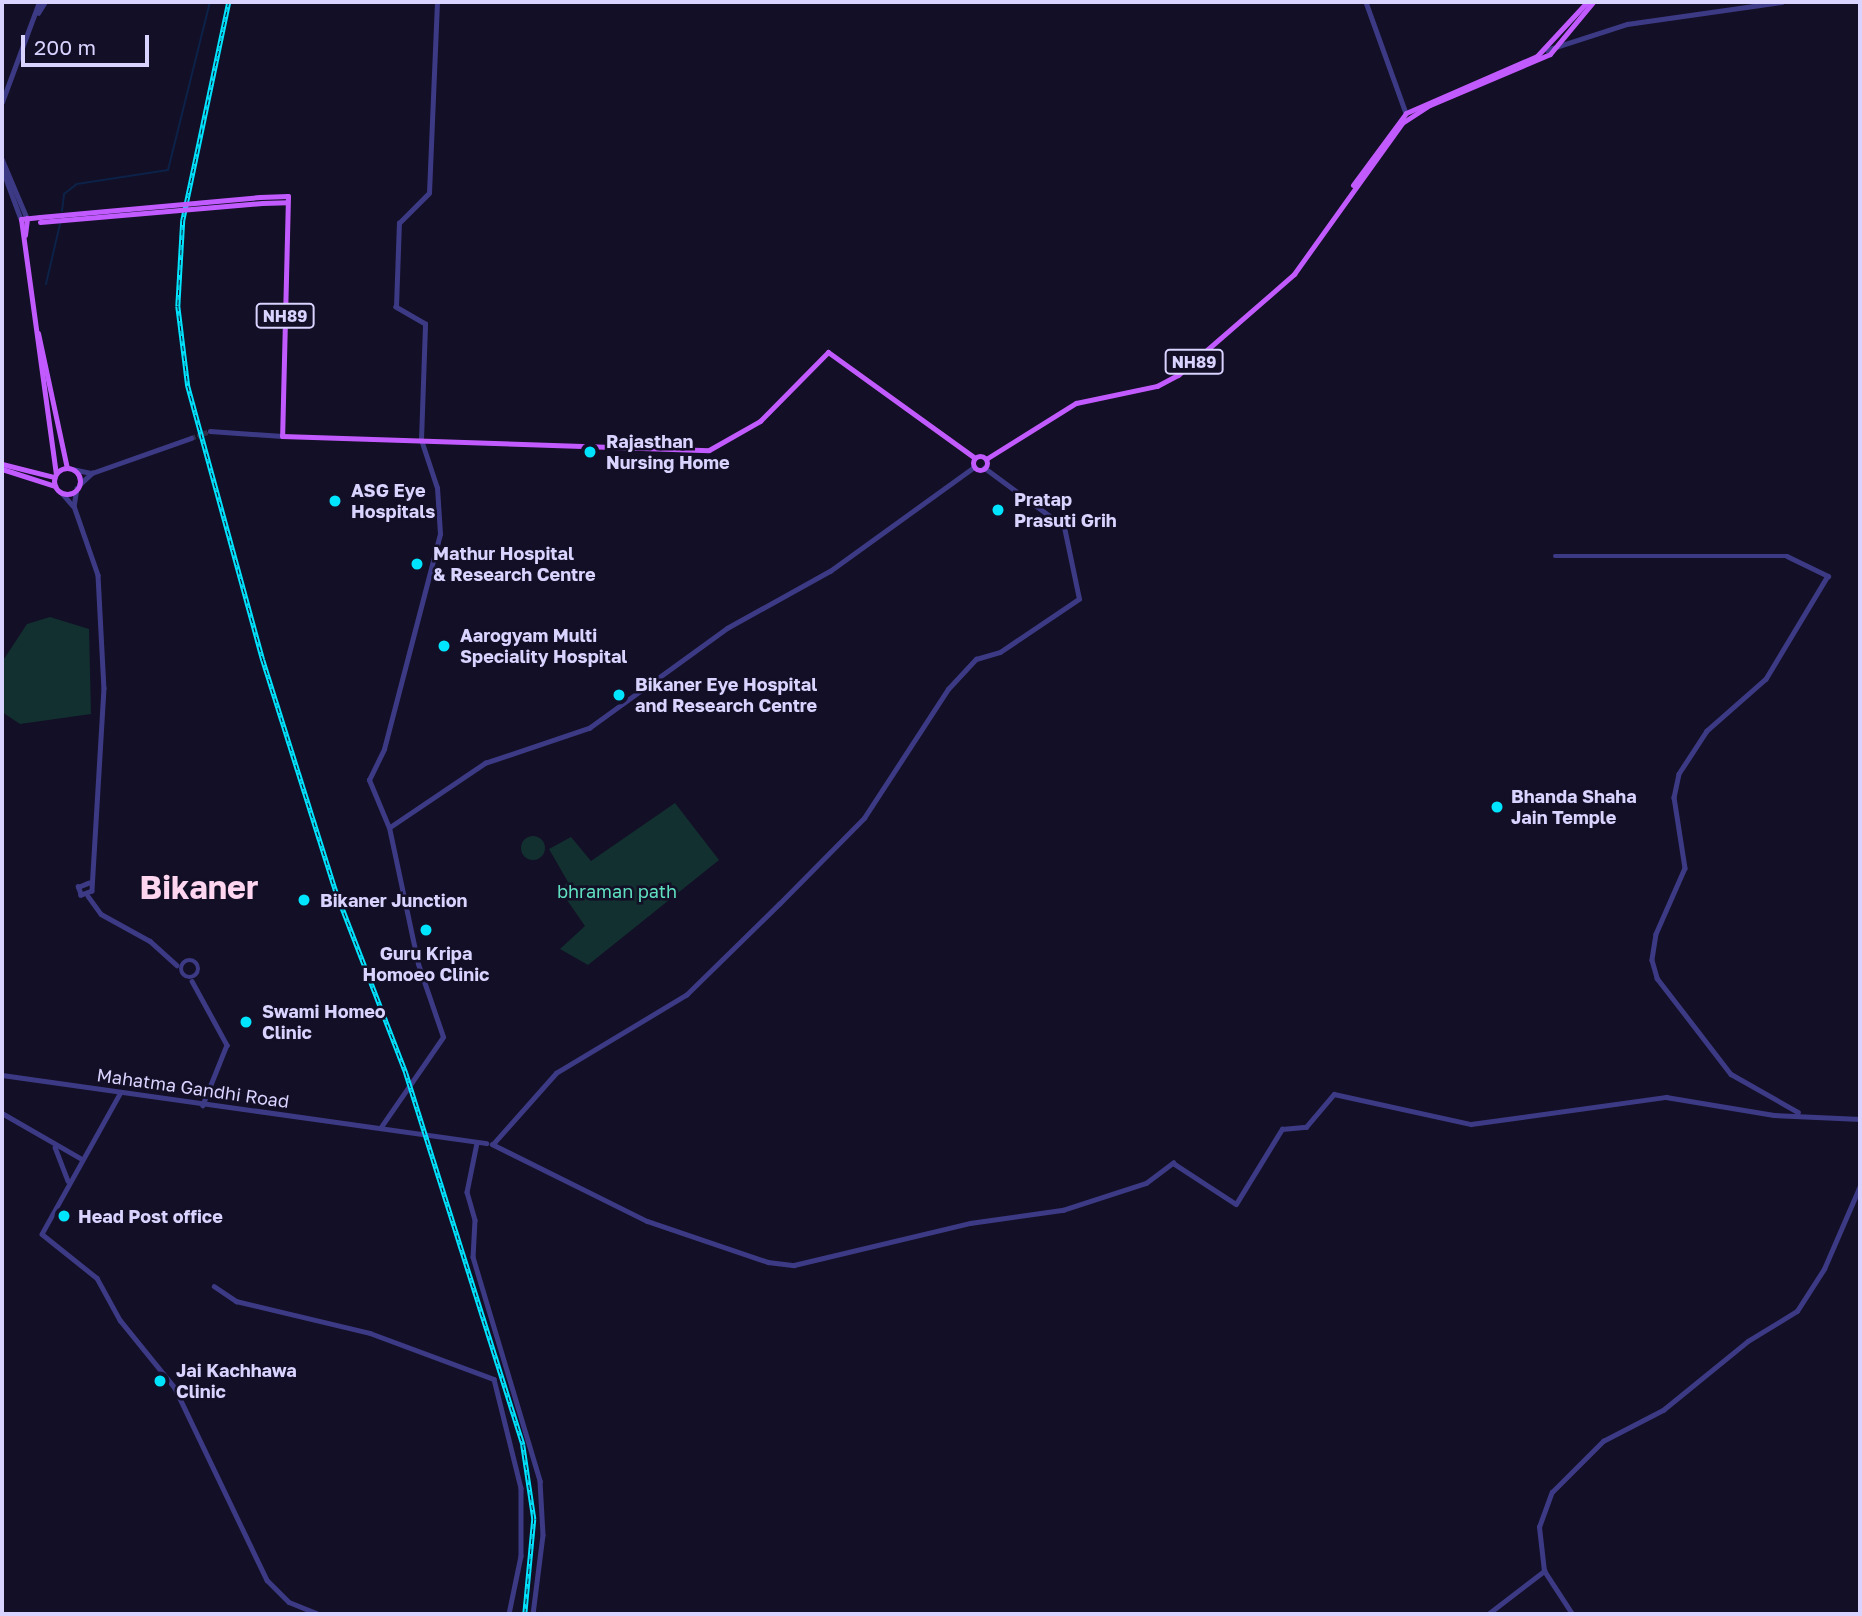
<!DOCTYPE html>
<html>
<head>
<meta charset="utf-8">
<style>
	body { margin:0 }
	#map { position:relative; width:1862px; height:1616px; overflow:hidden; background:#130f26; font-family:"Golos Text",sans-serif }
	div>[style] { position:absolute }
	.green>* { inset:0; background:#12302f }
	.round { border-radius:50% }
	.stream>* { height:2px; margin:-1px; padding:0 1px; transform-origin:1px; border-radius:1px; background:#0c2248 }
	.minor-tunnel>* { height:4.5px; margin-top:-2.25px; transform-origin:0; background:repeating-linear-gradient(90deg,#312d47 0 4.5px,transparent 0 6.5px) }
	.minor>* { height:4.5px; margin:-2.25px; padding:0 2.25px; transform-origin:2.25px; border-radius:2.25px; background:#3d3a85 }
	.minor>.ring { margin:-2.25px; padding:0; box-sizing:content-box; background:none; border:4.5px solid #3d3a85; border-radius:50% }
	.major>* { height:5px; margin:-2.5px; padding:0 2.5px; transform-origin:2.5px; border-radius:2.5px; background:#c25bff }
	.major>.ring { margin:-2.5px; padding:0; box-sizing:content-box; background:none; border:5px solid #c25bff; border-radius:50% }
	.rail>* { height:4.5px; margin-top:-2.25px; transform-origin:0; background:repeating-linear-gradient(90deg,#130f26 0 5px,#00e5ff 0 10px); box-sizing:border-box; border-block:2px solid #00e5ff }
	.major-bridge>* { height:5px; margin:-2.5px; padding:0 2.5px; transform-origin:2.5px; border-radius:2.5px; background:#c25bff }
	.dots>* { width:19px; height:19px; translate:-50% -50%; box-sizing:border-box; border:4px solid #130f26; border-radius:50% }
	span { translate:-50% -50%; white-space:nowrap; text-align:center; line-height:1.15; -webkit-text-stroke:5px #130f26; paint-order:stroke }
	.shield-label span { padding:2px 5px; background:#130f26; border:2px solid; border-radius:5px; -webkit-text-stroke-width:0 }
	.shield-label { font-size:16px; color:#d9d4ff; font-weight:700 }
	.poi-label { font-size:18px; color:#d9d4ff; font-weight:700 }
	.left { translate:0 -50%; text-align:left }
	.park-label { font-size:18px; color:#5fe0c0 }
	.street-label { font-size:18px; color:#d9d4ff }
	.town-label { font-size:32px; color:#ffd6f0; font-weight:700 }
	.frame { position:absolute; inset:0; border:4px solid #d9d4ff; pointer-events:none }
	.scale { position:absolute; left:21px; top:35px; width:128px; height:32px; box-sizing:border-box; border:4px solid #d9d4ff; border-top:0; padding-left:9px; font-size:21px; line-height:24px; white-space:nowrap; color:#d9d4ff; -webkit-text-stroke:5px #130f26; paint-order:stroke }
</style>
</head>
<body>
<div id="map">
	<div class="green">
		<i style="clip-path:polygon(50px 617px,89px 629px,91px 714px,20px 724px,2px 712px,2px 662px,27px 624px)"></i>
		<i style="clip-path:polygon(675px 803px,719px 860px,588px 965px,560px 949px,585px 926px,560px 890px,568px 882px,549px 849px,571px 837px,591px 861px)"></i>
		<i class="round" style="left:521px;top:836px;width:24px;height:24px"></i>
	</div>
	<div class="stream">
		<i style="left:62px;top:211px;width:17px;rotate:-83deg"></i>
		<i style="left:64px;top:194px;width:16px;rotate:-38deg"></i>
		<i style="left:77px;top:184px;width:92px;rotate:-8.7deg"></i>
		<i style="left:168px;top:170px;width:173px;rotate:-76deg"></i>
		<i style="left:46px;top:284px;width:62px;rotate:-76.9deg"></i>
	</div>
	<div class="minor-tunnel">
		<i style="left:191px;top:438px;width:20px;rotate:-20deg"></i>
	</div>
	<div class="minor">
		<i style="left:1366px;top:2px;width:118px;rotate:70.2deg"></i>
		<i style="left:38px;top:13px;width:13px;rotate:-58deg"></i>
		<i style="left:1547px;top:50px;width:84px;rotate:-18deg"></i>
		<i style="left:1627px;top:24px;width:156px;rotate:-8.1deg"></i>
		<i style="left:2px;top:102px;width:107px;rotate:-69.7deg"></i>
		<i style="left:2px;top:159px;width:64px;rotate:67deg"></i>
		<i style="left:2px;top:168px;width:54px;rotate:69.6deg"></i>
		<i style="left:210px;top:431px;width:72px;rotate:4deg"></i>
		<i style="left:72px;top:469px;width:19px;rotate:12deg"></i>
		<i style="left:79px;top:485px;width:18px;rotate:-43deg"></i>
		<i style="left:92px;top:473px;width:105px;rotate:-19.5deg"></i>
		<i style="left:77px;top:488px;width:18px;rotate:99deg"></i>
		<i style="left:74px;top:506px;width:73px;rotate:70.8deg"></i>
		<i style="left:98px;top:575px;width:113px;rotate:87deg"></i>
		<i style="left:104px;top:688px;width:203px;rotate:93.4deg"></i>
		<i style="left:92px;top:891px;width:12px;rotate:160deg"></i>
		<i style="left:81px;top:895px;width:9px;rotate:-111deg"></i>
		<i style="left:78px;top:887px;width:11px;rotate:-22deg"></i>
		<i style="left:61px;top:492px;width:18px;rotate:49deg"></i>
		<i style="left:1555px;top:556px;width:232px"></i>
		<i style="left:1787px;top:556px;width:46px;rotate:26deg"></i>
		<i style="left:1828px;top:576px;width:120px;rotate:121deg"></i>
		<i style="left:1766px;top:679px;width:79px;rotate:138.6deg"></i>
		<i style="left:1707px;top:731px;width:51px;rotate:123.1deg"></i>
		<i style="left:1679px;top:774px;width:24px;rotate:102deg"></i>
		<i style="left:1674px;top:797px;width:72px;rotate:81.2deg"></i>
		<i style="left:1685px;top:868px;width:72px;rotate:113.7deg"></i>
		<i style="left:1656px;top:934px;width:26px;rotate:99deg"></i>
		<i style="left:1652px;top:960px;width:19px;rotate:74deg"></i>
		<i style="left:1657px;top:978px;width:121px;rotate:52.4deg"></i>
		<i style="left:1731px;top:1074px;width:77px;rotate:29.6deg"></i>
		<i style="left:390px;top:827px;width:115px;rotate:-34deg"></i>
		<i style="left:485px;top:763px;width:110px;rotate:-18.6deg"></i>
		<i style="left:589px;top:728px;width:170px;rotate:-35.9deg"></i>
		<i style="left:727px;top:628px;width:118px;rotate:-29deg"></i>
		<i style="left:830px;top:571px;width:178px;rotate:-35.8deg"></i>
		<i style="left:88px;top:896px;width:22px;rotate:54deg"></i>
		<i style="left:101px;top:914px;width:56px;rotate:28.9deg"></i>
		<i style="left:150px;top:941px;width:36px;rotate:42deg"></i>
		<i class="ring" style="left:181px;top:960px;width:13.5px;height:13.5px"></i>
		<i style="left:192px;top:981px;width:73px;rotate:61.3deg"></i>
		<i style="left:227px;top:1045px;width:65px;rotate:111.8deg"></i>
		<i style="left:2px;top:1075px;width:489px;rotate:8deg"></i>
		<i style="left:120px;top:1094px;width:160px;rotate:119.1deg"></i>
		<i style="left:42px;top:1234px;width:70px;rotate:38.7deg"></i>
		<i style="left:97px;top:1278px;width:48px;rotate:61.3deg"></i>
		<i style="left:120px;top:1320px;width:87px;rotate:51deg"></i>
		<i style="left:175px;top:1388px;width:213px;rotate:64.4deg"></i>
		<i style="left:267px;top:1580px;width:31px;rotate:45deg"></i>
		<i style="left:289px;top:1602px;width:31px;rotate:22deg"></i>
		<i style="left:2px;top:1113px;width:92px;rotate:29.9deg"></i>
		<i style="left:381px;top:1127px;width:109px;rotate:-55.4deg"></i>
		<i style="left:443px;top:1037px;width:77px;rotate:-108.9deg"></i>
		<i style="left:418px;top:964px;width:139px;rotate:-102deg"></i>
		<i style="left:389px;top:828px;width:52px;rotate:-112.6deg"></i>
		<i style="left:369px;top:780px;width:34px;rotate:-64deg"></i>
		<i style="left:384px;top:749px;width:222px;rotate:-75.4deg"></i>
		<i style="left:440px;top:534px;width:46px;rotate:-93.7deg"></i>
		<i style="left:437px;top:488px;width:51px;rotate:-108.4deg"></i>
		<i style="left:421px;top:440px;width:116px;rotate:-88deg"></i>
		<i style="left:425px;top:324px;width:34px;rotate:-150deg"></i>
		<i style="left:396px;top:307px;width:84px;rotate:-88deg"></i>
		<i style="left:399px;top:223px;width:42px;rotate:-45deg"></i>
		<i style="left:429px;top:193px;width:191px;rotate:-87.6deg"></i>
		<i style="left:477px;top:1143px;width:50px;rotate:101.5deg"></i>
		<i style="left:467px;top:1192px;width:29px;rotate:74deg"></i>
		<i style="left:475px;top:1220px;width:37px;rotate:93deg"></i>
		<i style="left:473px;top:1257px;width:234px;rotate:73.3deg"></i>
		<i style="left:540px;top:1481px;width:54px;rotate:86.8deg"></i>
		<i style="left:543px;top:1535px;width:80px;rotate:97.2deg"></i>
		<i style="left:492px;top:1144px;width:173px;rotate:26.4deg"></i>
		<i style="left:647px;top:1221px;width:128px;rotate:18.7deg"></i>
		<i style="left:768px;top:1262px;width:26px;rotate:7deg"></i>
		<i style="left:794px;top:1265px;width:181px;rotate:-13.4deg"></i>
		<i style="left:970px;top:1223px;width:94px;rotate:-8deg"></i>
		<i style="left:1063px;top:1210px;width:87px;rotate:-18deg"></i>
		<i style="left:1146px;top:1183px;width:34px;rotate:-37deg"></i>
		<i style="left:1173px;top:1163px;width:75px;rotate:33.1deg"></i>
		<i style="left:1236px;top:1204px;width:88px;rotate:-58.5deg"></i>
		<i style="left:1282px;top:1129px;width:24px;rotate:-5deg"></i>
		<i style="left:1306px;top:1127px;width:43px;rotate:-49.7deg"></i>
		<i style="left:1334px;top:1094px;width:140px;rotate:12.4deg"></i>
		<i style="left:1471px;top:1124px;width:197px;rotate:-7.9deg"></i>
		<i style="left:1666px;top:1097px;width:109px;rotate:9.5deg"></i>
		<i style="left:1774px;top:1115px;width:86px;rotate:2.7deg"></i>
		<i style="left:493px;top:1144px;width:95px;rotate:-48.4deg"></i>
		<i style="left:556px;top:1073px;width:152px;rotate:-31deg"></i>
		<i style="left:686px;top:995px;width:130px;rotate:-44.4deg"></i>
		<i style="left:779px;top:904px;width:121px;rotate:-45.3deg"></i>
		<i style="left:864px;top:818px;width:154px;rotate:-56.9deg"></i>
		<i style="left:948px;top:689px;width:41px;rotate:-47deg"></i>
		<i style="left:976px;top:659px;width:25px;rotate:-16deg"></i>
		<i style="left:1000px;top:652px;width:95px;rotate:-33.9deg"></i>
		<i style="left:1079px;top:599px;width:74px;rotate:-101.8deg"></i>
		<i style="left:1064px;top:527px;width:99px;rotate:-143.6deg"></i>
		<i style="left:55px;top:1147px;width:36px;rotate:69deg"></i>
		<i style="left:214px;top:1286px;width:27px;rotate:34deg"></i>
		<i style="left:236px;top:1301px;width:138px;rotate:13.4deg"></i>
		<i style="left:370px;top:1333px;width:132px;rotate:20.4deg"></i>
		<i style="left:494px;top:1379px;width:112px;rotate:76.1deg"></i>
		<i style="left:521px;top:1488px;width:68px;rotate:90deg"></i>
		<i style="left:521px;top:1556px;width:59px;rotate:101.7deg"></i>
		<i style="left:363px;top:1614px;width:73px"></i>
		<i style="left:1488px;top:1614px;width:71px;rotate:-37.5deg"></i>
		<i style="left:1572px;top:1614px;width:51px;rotate:-123.1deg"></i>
		<i style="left:1544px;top:1571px;width:44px;rotate:-96.5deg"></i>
		<i style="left:1539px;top:1527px;width:37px;rotate:-70deg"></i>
		<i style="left:1552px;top:1492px;width:72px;rotate:-45deg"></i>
		<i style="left:1603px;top:1441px;width:68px;rotate:-27.3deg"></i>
		<i style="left:1663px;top:1410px;width:109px;rotate:-39.1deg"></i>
		<i style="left:1748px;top:1341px;width:57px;rotate:-31.5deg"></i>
		<i style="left:1797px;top:1311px;width:50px;rotate:-57.3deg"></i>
		<i style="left:1824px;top:1269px;width:90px;rotate:-66.6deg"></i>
	</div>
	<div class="major">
		<i style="left:1353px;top:185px;width:89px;rotate:-53.6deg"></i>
		<i style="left:1406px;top:113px;width:143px;rotate:-23.5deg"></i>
		<i style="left:1537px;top:56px;width:74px;rotate:-47.2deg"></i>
		<i style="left:260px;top:197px;width:28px;rotate:-2deg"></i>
		<i style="left:288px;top:196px;width:240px;rotate:91.4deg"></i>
		<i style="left:282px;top:436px;width:427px;rotate:1.9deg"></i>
		<i style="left:709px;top:450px;width:59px;rotate:-29.6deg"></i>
		<i style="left:760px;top:421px;width:97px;rotate:-45.4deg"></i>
		<i style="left:828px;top:352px;width:181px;rotate:35.8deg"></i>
		<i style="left:262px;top:203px;width:25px;rotate:-2deg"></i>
		<i style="left:40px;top:217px;width:19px;rotate:174deg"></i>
		<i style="left:21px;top:219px;width:256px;rotate:82.2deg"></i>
		<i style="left:25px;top:235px;width:17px;rotate:-83deg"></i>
		<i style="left:38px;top:333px;width:138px;rotate:77.9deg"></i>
		<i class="ring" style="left:973px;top:456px;width:9px;height:9px"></i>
		<i style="left:986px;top:459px;width:106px;rotate:-31.9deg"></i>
		<i style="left:1076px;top:403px;width:83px;rotate:-11.9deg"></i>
		<i style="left:1157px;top:386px;width:24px;rotate:-28deg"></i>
		<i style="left:1178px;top:375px;width:154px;rotate:-41deg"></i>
		<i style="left:1294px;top:274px;width:186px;rotate:-54.4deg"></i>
		<i style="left:1402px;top:123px;width:33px;rotate:-33deg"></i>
		<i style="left:1430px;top:105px;width:130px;rotate:-23deg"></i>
		<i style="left:1550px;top:54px;width:67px;rotate:-50.4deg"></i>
		<i style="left:2px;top:464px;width:54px;rotate:14deg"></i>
		<i class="ring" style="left:54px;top:468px;width:21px;height:21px"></i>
		<i style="left:2px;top:469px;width:56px;rotate:17.8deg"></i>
	</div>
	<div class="rail">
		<i style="left:229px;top:2px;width:223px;rotate:101.9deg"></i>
		<i style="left:183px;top:220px;width:86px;rotate:93.3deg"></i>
		<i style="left:178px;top:306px;width:81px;rotate:82.9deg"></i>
		<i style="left:188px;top:386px;width:284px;rotate:74.7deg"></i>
		<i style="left:263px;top:660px;width:245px;rotate:72.5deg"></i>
		<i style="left:337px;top:894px;width:192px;rotate:68.9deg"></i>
		<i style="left:406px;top:1073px;width:390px;rotate:72.5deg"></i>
		<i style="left:523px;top:1445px;width:75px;rotate:81.5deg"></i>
		<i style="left:534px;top:1519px;width:95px;rotate:95.4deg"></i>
	</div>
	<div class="major-bridge">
		<i style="left:40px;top:217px;width:221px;rotate:-5.2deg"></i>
		<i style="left:40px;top:222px;width:223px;rotate:-4.9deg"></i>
	</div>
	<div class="dots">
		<i style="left:590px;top:452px;background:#00e5ff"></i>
		<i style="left:335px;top:501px;background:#00e5ff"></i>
		<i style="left:998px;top:510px;background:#00e5ff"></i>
		<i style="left:417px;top:564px;background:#00e5ff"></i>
		<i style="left:444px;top:646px;background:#00e5ff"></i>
		<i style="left:619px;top:695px;background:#00e5ff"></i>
		<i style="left:1497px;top:807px;background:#00e5ff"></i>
		<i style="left:304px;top:900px;background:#00e5ff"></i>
		<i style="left:426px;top:930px;background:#00e5ff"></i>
		<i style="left:246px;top:1022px;background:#00e5ff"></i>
		<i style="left:64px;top:1216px;background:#00e5ff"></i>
		<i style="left:160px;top:1381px;background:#00e5ff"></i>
	</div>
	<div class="shield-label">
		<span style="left:285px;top:316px">NH89</span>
		<span style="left:1194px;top:362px">NH89</span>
	</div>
	<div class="poi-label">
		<span class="left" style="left:606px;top:452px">Rajasthan<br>Nursing Home</span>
		<span class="left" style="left:351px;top:501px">ASG Eye<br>Hospitals</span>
		<span class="left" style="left:1014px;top:510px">Pratap<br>Prasuti Grih</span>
		<span class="left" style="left:433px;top:564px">Mathur Hospital<br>&amp; Research Centre</span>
		<span class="left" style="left:460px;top:646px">Aarogyam Multi<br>Speciality Hospital</span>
		<span class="left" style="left:635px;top:695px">Bikaner Eye Hospital<br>and Research Centre</span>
		<span class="left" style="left:1511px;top:807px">Bhanda Shaha<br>Jain Temple</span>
		<span class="left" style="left:320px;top:900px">Bikaner Junction</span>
		<span style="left:426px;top:964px">Guru Kripa<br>Homoeo Clinic</span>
		<span class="left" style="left:262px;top:1022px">Swami Homeo<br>Clinic</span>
		<span class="left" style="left:78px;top:1216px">Head Post office</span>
		<span class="left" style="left:176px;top:1381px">Jai Kachhawa<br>Clinic</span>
	</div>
	<div class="park-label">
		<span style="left:617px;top:891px">bhraman path</span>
	</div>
	<div class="street-label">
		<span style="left:193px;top:1088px;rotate:8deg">Mahatma Gandhi Road</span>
	</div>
	<div class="town-label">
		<span style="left:199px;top:887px">Bikaner</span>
	</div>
	<div class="frame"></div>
	<div class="scale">200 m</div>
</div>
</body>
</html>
